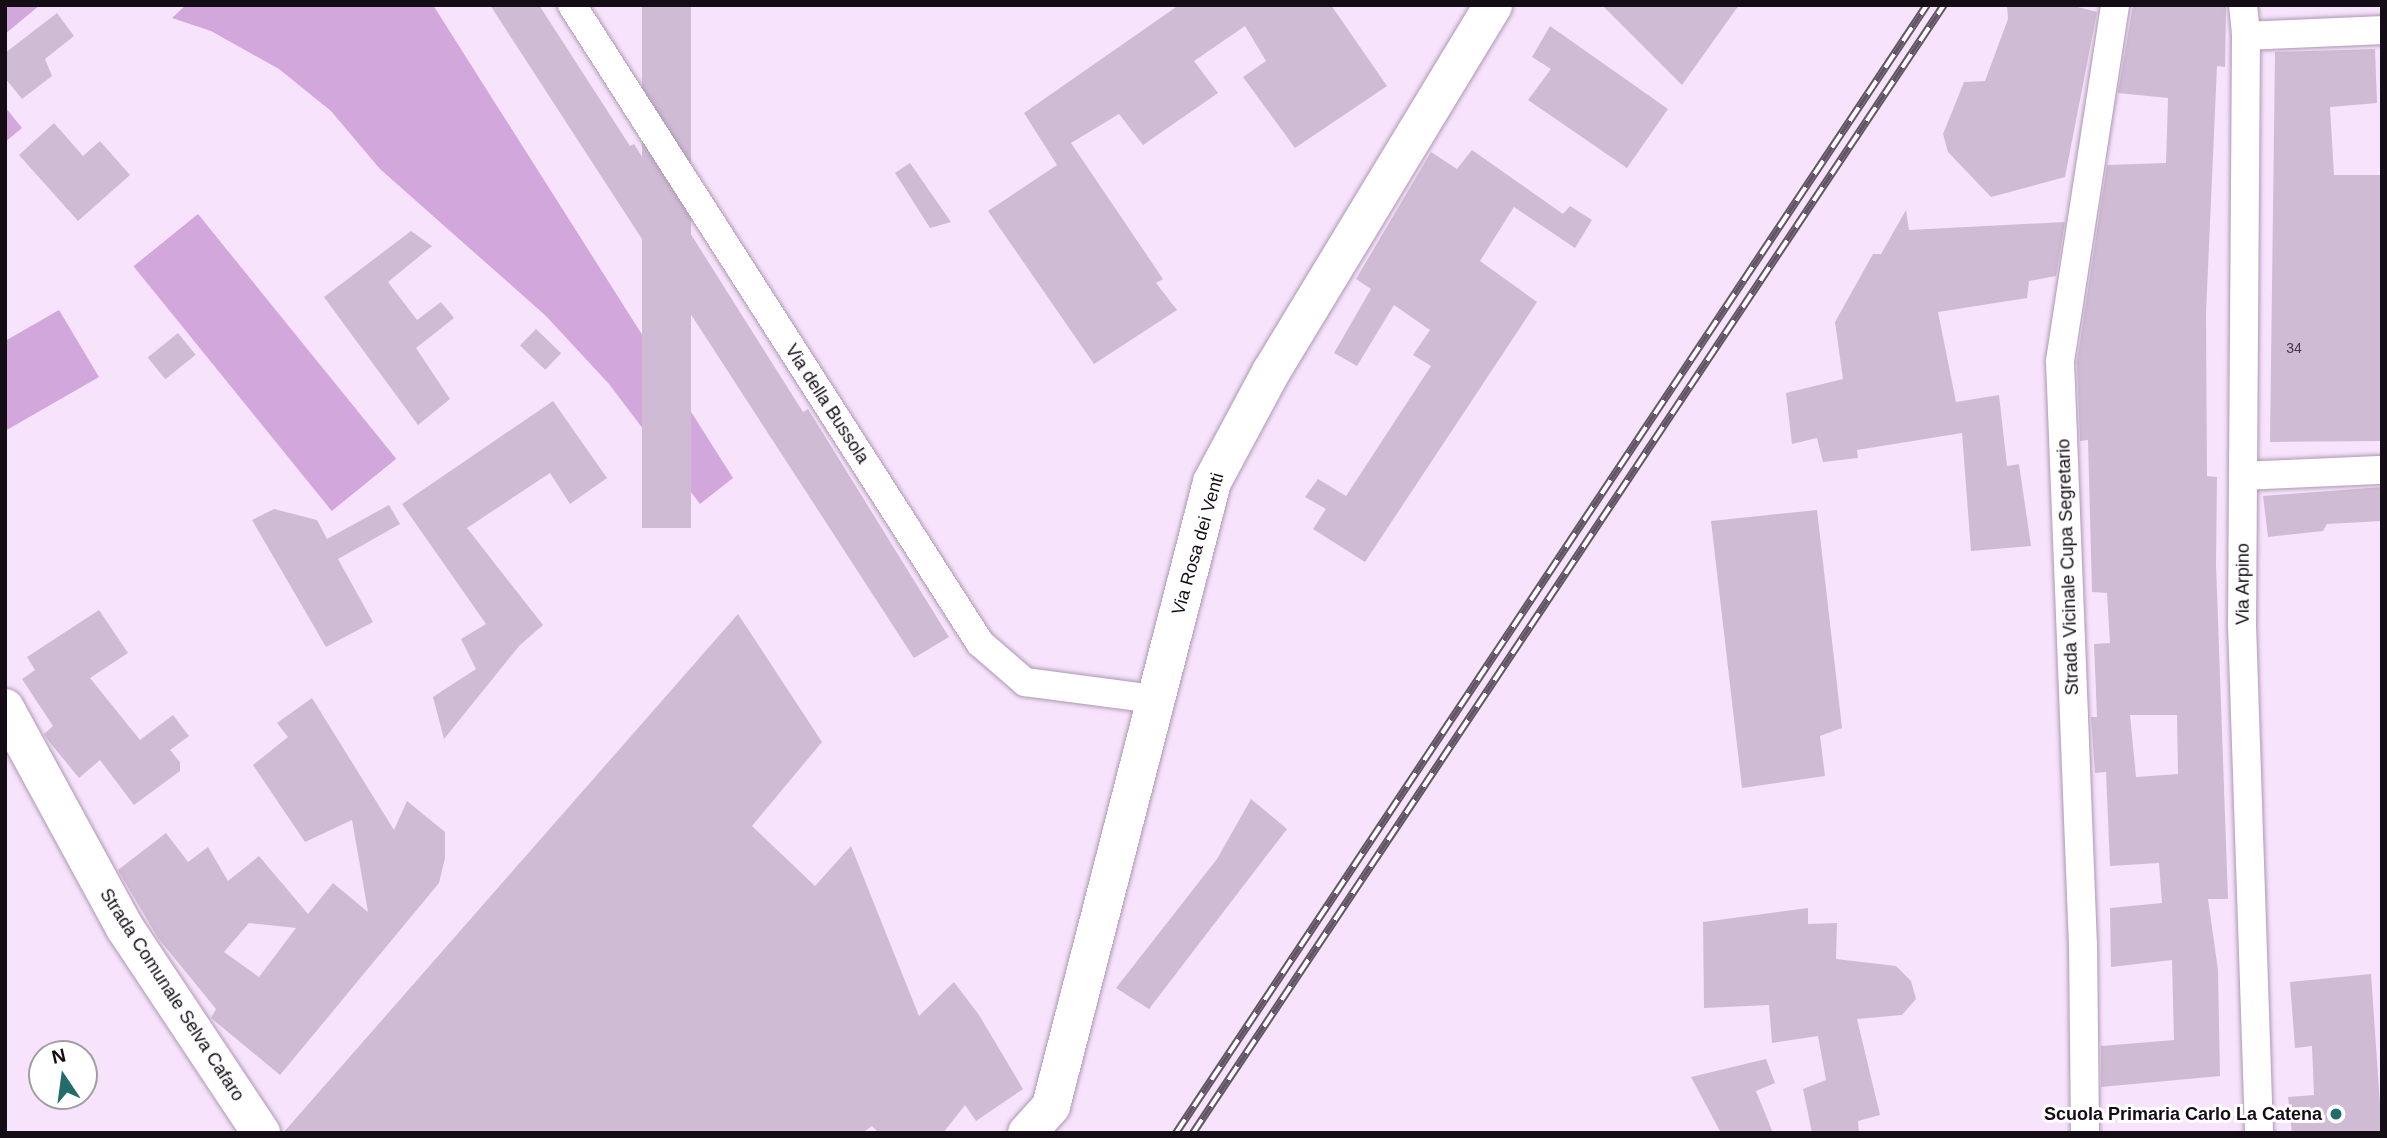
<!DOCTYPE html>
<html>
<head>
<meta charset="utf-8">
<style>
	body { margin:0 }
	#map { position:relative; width:2387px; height:1138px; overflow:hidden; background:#f8e3fd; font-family:Arial,sans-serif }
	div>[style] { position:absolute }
	.green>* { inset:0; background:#d2a7dc; transform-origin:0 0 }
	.building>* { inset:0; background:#d0bbd5; transform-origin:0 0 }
	.roads { filter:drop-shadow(0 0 2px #ac98b1) drop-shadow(0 0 2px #ac98b1) }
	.street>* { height:28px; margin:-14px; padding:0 14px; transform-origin:14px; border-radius:14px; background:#fff }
	.secondary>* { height:38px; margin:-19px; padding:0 19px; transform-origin:19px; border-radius:19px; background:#fff }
	.rail>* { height:8px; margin-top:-4px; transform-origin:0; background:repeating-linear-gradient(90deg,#fff 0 16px,#625665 0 32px); box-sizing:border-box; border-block:2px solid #625665 }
	.dots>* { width:19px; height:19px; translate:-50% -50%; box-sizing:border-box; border:4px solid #fff; border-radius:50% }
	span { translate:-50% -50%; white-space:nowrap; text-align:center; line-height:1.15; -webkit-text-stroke:6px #fff; paint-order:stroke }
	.number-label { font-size:14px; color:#433846 }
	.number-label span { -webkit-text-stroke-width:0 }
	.street-label { font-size:18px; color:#140d16 }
	.poi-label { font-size:18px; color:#140d16; font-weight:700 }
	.right { translate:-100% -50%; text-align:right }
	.frame { position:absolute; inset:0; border:7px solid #140d16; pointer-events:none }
	.north { position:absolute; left:28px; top:1040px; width:70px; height:70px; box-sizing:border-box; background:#fff; border:2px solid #a19ea2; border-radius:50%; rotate:347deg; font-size:19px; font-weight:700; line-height:28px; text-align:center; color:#140d16 }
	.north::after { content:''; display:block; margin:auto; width:24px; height:32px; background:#226d68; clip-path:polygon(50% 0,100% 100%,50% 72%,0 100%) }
</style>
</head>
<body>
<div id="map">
	<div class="green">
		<i style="clip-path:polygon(5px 5px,40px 5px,5px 34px)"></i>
		<i style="clip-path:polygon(186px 5px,433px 5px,733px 478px,700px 504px,609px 384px,546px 316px,380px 169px,331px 111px,279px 69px,211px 31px,172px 18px)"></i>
		<i style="clip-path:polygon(5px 107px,22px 128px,5px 142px)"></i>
		<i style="left:198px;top:214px;width:315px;height:83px;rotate:51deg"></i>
		<i style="clip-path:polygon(59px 310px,99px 377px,5px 431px,5px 341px)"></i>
	</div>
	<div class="building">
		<i style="clip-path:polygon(490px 5px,539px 5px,630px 146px,634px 144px,803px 412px,808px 409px,949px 637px,914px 658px)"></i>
		<i style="left:642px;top:5px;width:49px;height:523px"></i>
		<i style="clip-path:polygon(1179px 5px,1331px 5px,1387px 86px,1295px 148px,1243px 77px,1266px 61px,1245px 26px,1194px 61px,1218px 93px,1143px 145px,1119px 114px,1071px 143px,1163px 279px,1156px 283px,1177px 310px,1094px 364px,988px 211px,1057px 165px,1024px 113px)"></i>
		<i style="clip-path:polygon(1602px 5px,1739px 5px,1682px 85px)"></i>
		<i style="clip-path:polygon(2007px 5px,2070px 5px,2097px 12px,2065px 177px,1991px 197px,1948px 152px,1943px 134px,1964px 82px,1985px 81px,2008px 19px)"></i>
		<i style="clip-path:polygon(evenodd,2133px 5px,2226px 5px,2225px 67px,2217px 66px,2206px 313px,2207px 476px,2217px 477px,2216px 564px,2228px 899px,2208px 899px,2218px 970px,2220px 1076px,2101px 1087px,2101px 1046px,2174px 1040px,2172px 960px,2111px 967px,2110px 908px,2162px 903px,2159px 863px,2110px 866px,2106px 772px,2095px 773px,2091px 717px,2097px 717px,2094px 644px,2110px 643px,2107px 593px,2092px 592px,2088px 440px,2080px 441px,2077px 362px,2107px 165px,2166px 163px,2168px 98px,2118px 93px,2133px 5px,2130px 715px,2177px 715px,2178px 774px,2136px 777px,2130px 715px)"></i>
		<i style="clip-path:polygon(57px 13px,74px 36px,45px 59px,52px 76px,22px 99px,5px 78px,5px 53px)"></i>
		<i style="clip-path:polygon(1550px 26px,1668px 109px,1627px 168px,1528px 100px,1551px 69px,1532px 57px)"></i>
		<i style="clip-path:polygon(2375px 49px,2377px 103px,2330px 107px,2334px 175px,2382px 175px,2382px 441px,2270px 442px,2275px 52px)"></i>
		<i style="clip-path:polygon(54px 123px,83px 156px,100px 141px,130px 175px,78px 221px,19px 155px)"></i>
		<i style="clip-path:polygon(1472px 150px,1563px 214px,1570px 206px,1592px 220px,1575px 248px,1514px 207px,1480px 261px,1537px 302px,1365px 562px,1313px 529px,1326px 509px,1305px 497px,1318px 479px,1346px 496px,1431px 366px,1413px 355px,1430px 330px,1394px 305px,1357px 366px,1334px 353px,1371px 289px,1356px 279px,1431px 152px,1457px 169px)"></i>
		<i style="clip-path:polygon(910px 163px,951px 222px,930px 228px,895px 173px)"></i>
		<i style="clip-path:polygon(1906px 210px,1909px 230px,2065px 222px,2056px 276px,2029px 281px,2027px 298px,1938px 312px,1956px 402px,1999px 395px,2007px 466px,2019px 464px,2031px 546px,1971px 551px,1962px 433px,1857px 450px,1858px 458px,1823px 462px,1817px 438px,1792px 444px,1786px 393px,1843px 379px,1835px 322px,1873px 254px,1881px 254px)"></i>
		<i style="clip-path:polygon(411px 231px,432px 246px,388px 282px,417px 320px,441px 302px,454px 318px,416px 348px,450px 399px,418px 425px,324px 297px)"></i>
		<i style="left:536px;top:329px;width:35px;height:23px;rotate:44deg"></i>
		<i style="left:178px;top:333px;width:28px;height:39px;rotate:51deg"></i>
		<i style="clip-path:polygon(553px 401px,607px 478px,570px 504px,550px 473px,467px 528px,543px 625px,520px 645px,444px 739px,433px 697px,476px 669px,461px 639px,486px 624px,402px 504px)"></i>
		<i style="clip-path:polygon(2382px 487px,2382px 521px,2327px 524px,2323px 531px,2268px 537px,2263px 496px)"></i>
		<i style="clip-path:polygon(389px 505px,400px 524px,338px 559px,373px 622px,326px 647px,252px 520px,274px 509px,317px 520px,327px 539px)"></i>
		<i style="clip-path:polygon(1817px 510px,1842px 728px,1820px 736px,1825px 776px,1742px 788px,1711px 521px)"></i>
		<i style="clip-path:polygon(99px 610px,128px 653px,90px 678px,140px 740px,173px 715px,189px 736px,170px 750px,180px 762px,180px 771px,134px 805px,100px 760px,79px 778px,47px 739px,44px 734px,53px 726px,22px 679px,35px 670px,27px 657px)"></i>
		<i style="clip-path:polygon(738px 614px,822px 742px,752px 826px,815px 886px,851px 846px,919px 1016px,954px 982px,979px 1015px,1023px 1089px,976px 1121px,965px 1105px,943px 1133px,879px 1133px,872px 1126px,862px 1133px,283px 1133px)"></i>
		<i style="clip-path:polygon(evenodd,312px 698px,394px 830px,407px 801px,445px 832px,445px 858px,439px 883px,280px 1075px,211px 1018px,216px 1009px,158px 938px,118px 870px,166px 833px,188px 862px,208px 847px,228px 881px,259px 856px,308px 914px,333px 883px,368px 912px,352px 820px,305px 842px,253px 765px,288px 737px,277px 723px,312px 698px,249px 923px,296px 928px,259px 977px,224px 952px,249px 923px)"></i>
		<i style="clip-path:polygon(1251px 799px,1287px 829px,1149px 1009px,1116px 988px,1217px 859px)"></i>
		<i style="clip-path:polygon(1808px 908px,1808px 924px,1837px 923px,1836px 959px,1896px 966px,1911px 981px,1916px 999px,1902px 1015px,1857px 1019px,1880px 1115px,1858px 1121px,1859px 1133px,1812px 1133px,1803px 1089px,1826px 1080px,1818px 1036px,1772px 1043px,1769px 1005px,1704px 1008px,1703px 922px)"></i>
		<i style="clip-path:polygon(2371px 974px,2382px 1133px,2292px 1133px,2288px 1097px,2314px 1095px,2312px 1046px,2295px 1048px,2290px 982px)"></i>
		<i style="clip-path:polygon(1766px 1059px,1775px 1083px,1756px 1091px,1773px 1133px,1721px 1133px,1691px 1077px)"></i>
	</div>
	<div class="roads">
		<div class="street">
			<i style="left:572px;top:5px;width:757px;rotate:57.4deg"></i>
			<i style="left:980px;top:643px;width:60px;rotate:40.9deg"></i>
			<i style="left:1025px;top:682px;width:131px;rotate:7.5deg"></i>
			<i style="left:2243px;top:5px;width:31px;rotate:84deg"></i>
			<i style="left:2246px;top:36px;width:589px;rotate:90.39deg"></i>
			<i style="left:2242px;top:625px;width:508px;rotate:88.08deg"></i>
			<i style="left:2246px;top:36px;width:136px;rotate:-2.5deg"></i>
			<i style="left:2243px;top:476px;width:139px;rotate:-2.5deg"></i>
			<i style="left:2085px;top:1133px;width:187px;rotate:-90.6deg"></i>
			<i style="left:2083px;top:946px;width:585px;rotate:-92.25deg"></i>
			<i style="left:2060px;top:361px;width:360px;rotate:-81.2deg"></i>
		</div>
		<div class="secondary">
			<i style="left:5px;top:708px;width:251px;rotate:61.4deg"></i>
			<i style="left:125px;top:928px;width:246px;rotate:56.4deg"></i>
			<i style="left:1027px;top:1133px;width:36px;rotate:-48deg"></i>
			<i style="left:1051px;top:1106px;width:644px;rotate:-75.53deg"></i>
			<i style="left:1212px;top:482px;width:125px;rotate:-61.8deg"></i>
			<i style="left:1271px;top:372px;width:429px;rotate:-58.8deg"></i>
		</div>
	</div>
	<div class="rail">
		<i style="left:1176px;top:1133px;width:1355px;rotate:-56.35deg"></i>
		<i style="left:1193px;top:1133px;width:1355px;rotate:-56.35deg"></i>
	</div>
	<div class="dots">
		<i style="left:2336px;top:1114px;background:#226d68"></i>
	</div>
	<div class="number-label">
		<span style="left:2294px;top:348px">34</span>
	</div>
	<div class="street-label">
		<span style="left:827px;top:404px;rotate:57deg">Via della Bussola</span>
		<span style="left:1198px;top:544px;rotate:-74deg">Via Rosa dei Venti</span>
		<span style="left:2068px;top:567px;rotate:-92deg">Strada Vicinale Cupa Segretario</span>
		<span style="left:2243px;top:584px;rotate:-90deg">Via Arpino</span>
		<span style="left:172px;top:995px;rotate:57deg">Strada Comunale Selva Cafaro</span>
	</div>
	<div class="poi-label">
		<span class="right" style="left:2322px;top:1114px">Scuola Primaria Carlo La Catena</span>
	</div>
	<div class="frame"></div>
	<div class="north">N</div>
</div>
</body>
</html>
